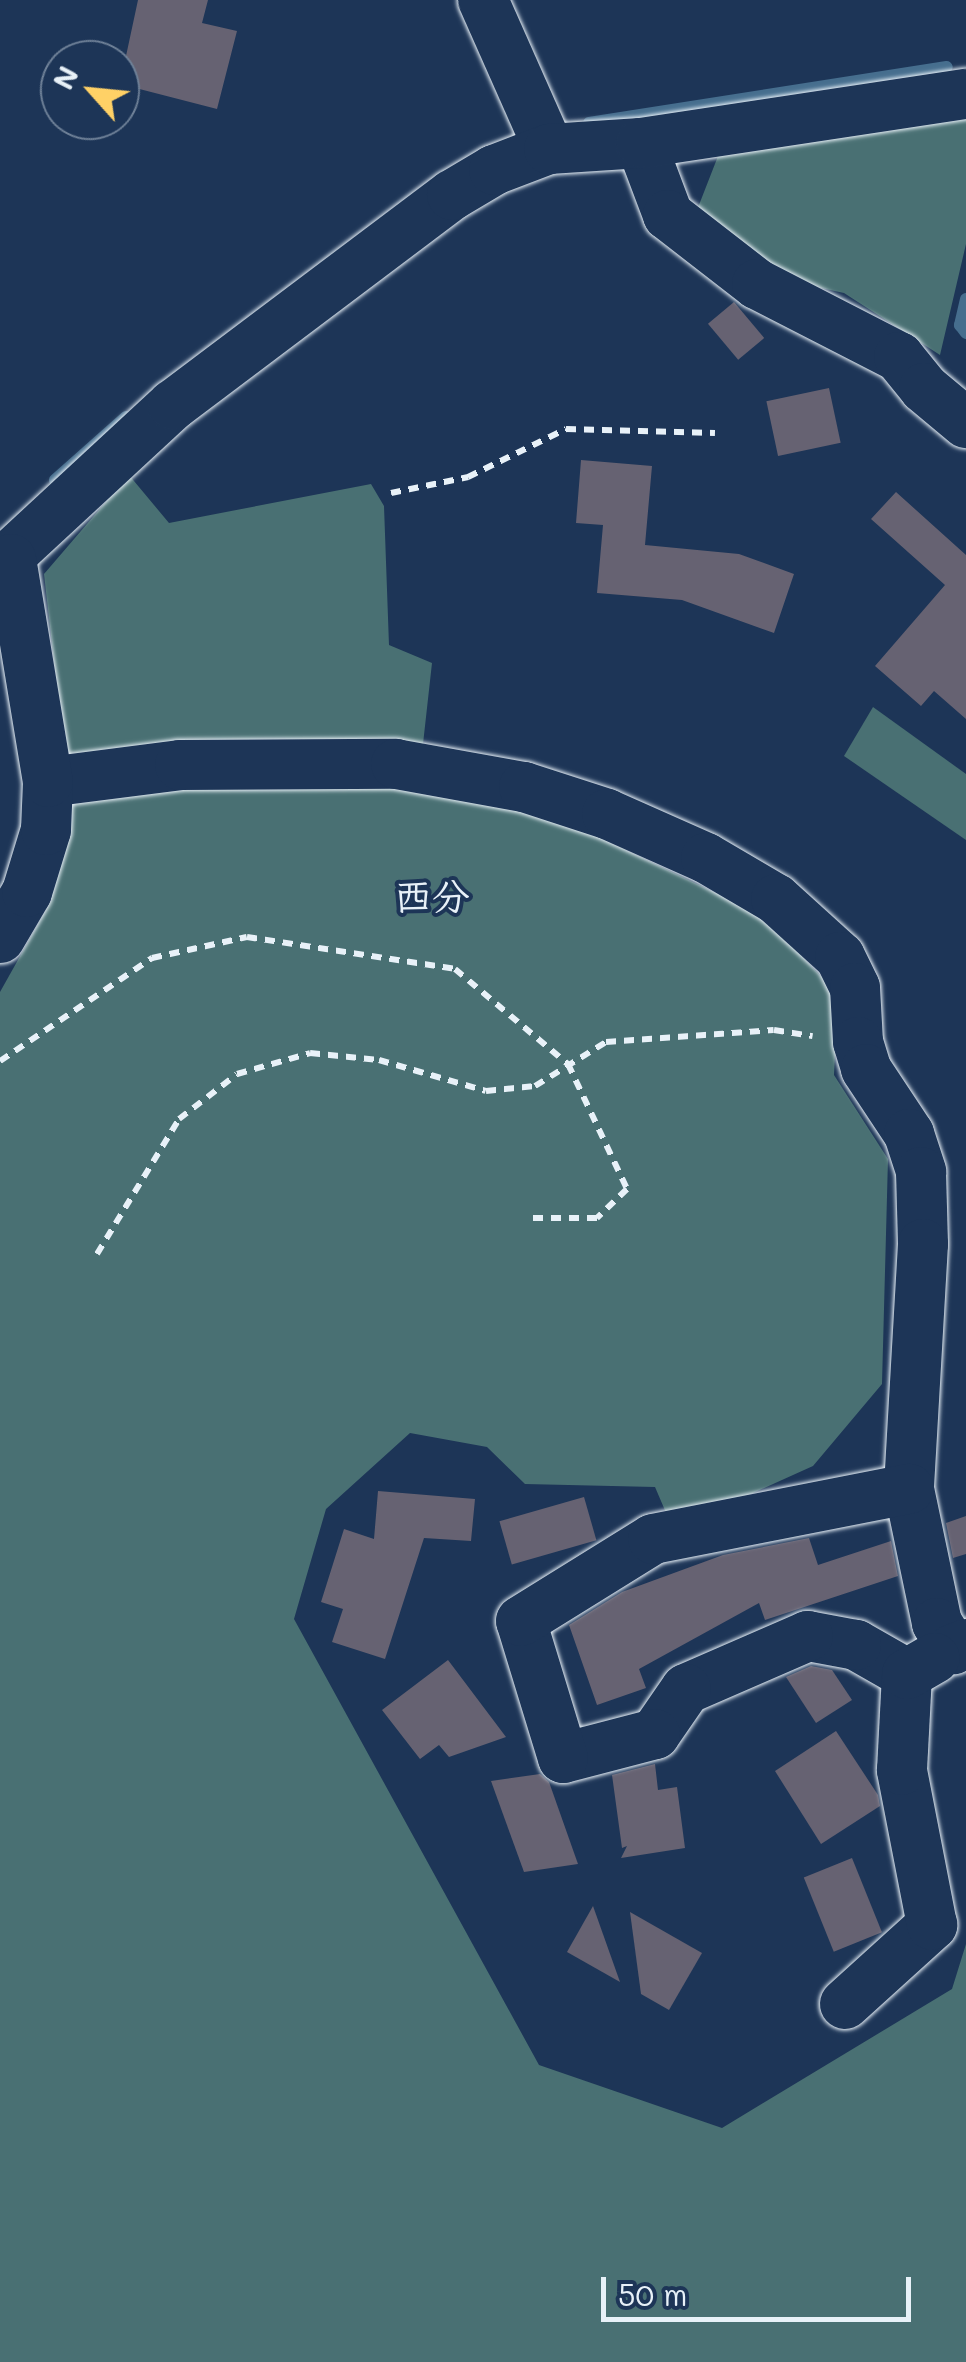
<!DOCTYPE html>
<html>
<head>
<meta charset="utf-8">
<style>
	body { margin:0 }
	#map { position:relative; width:966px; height:2362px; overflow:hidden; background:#1d3557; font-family:Mali,"Klee One",sans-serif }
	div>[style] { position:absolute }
	.green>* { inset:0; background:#497073 }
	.stream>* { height:12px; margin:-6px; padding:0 6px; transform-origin:6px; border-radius:6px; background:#466e8e }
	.building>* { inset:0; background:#666272; transform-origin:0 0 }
	.path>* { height:6px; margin-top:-3px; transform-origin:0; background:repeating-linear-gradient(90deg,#e8f1f8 0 10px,transparent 0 18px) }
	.roads { filter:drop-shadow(0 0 2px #e8f1f8) drop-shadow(0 0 2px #e8f1f8) }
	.minor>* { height:50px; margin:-25px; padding:0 25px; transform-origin:25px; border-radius:25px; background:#1d3557 }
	span { translate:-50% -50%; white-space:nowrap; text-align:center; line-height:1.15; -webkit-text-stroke:8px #1d3557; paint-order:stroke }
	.neighbourhood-label { font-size:38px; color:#e8f1f8; font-weight:700 }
	.north { position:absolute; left:40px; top:40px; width:100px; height:100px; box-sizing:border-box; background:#1d3557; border:2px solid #6e8097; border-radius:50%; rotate:297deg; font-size:28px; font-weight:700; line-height:40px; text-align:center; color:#e8f1f8 }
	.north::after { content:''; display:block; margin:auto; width:35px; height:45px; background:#ffd166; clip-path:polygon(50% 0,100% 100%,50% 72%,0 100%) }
	.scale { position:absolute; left:601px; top:2277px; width:310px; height:45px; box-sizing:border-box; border:5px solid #e8f1f8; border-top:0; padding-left:12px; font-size:30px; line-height:35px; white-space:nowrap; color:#e8f1f8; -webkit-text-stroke:8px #1d3557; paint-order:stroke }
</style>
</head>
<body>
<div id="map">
	<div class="green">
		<i style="clip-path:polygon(966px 112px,966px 244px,940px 355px,844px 293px,770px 277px,697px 210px,720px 151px)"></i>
		<i style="clip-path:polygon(129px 475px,169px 523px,371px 484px,384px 506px,389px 645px,432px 663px,422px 753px,762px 915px,838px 994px,834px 1075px,888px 1159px,882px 1384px,813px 1466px,673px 1529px,655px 1487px,525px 1484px,487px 1447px,410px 1433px,326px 1509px,294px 1619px,539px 2065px,722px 2128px,952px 1989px,966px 1944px,966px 2362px,0 2362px,0 992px,51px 901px,62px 732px,44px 574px)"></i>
		<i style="clip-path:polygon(873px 707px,966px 774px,966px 840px,844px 756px)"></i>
	</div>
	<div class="stream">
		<i style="left:589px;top:123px;width:362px;rotate:-8.9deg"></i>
		<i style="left:966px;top:299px;width:27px;rotate:103deg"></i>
		<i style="left:960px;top:325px;width:10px;rotate:53deg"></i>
		<i style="left:55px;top:480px;width:95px;rotate:-41.6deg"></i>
	</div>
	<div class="building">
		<i style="clip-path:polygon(138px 0,208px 0,202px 23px,237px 31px,217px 109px,120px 84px)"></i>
		<i style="left:734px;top:302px;width:47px;height:34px;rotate:50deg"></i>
		<i style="left:829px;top:388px;width:56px;height:64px;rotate:78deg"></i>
		<i style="clip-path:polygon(581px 460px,652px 466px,645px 545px,739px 554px,794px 574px,774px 633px,682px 600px,597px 593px,603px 525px,576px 523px)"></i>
		<i style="clip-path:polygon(896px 492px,966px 555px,966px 719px,934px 691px,921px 706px,875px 666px,945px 585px,871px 519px)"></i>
		<i style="clip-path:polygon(378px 1491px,475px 1499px,471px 1541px,424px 1538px,385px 1659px,332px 1642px,343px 1609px,321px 1602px,344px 1529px,374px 1539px)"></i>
		<i style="left:584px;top:1497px;width:45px;height:88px;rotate:74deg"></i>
		<i style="clip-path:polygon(966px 1516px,966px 1554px,953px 1558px,946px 1523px)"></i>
		<i style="clip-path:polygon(809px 1538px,818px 1565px,891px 1541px,898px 1576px,765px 1620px,759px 1603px,639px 1669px,646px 1688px,597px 1705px,569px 1625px,622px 1592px,723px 1555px)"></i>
		<i style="clip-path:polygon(448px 1660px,506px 1737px,449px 1757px,439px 1745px,420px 1759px,382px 1710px)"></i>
		<i style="clip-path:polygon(811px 1666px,832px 1670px,852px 1700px,816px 1723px,786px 1677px)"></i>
		<i style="clip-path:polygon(836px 1731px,878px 1795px,880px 1806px,821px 1844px,775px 1771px)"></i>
		<i style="clip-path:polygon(655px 1764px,658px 1790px,677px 1787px,685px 1848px,621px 1858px,627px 1846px,622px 1848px,612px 1775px)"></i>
		<i style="clip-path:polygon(540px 1774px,549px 1782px,578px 1864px,524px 1872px,491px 1781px)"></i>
		<i style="left:852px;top:1858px;width:80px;height:52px;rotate:68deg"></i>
		<i style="clip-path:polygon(593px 1906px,620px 1982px,567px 1952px)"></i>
		<i style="clip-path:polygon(630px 1912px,702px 1953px,669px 2010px,641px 1994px)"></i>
	</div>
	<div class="path">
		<i style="left:391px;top:493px;width:79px;rotate:-11.7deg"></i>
		<i style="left:468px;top:477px;width:109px;rotate:-26.1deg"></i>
		<i style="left:566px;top:429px;width:149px;rotate:1.5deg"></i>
		<i style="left:0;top:1061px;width:184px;rotate:-34.1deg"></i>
		<i style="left:152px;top:958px;width:97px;rotate:-12.5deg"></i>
		<i style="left:247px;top:937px;width:210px;rotate:8.7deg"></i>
		<i style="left:455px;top:969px;width:148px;rotate:40.1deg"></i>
		<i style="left:568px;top:1064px;width:138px;rotate:64.7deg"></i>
		<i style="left:627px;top:1189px;width:42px;rotate:136deg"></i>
		<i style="left:597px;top:1218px;width:71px;rotate:180deg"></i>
		<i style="left:97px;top:1254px;width:158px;rotate:-58.7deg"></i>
		<i style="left:179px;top:1119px;width:73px;rotate:-37.8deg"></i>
		<i style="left:237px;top:1074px;width:76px;rotate:-16deg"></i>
		<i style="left:310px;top:1053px;width:69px;rotate:5.8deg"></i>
		<i style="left:379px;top:1060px;width:111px;rotate:16.2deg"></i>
		<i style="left:486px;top:1091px;width:49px;rotate:-5.8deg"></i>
		<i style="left:535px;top:1086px;width:84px;rotate:-31.8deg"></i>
		<i style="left:606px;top:1042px;width:168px;rotate:-4.1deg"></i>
		<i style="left:774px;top:1030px;width:39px;rotate:9deg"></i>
	</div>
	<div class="roads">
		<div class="minor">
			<i style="left:483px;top:0;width:163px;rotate:66.1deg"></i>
			<i style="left:641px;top:143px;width:77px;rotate:69.4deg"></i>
			<i style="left:668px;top:215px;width:113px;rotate:37.8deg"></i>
			<i style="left:757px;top:284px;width:160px;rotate:27.2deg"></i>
			<i style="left:899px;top:357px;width:40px;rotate:51deg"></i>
			<i style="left:924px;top:388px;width:55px;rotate:39.8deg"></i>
			<i style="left:0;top:565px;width:236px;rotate:-42.8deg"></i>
			<i style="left:173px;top:405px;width:349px;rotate:-37deg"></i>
			<i style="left:452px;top:195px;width:49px;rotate:-30.8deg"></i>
			<i style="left:494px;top:170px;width:59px;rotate:-20.9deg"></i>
			<i style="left:549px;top:149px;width:92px;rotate:-3.7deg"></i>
			<i style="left:641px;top:143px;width:329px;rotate:-8.6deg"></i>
			<i style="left:48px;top:782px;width:133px;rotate:-7.3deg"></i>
			<i style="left:180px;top:765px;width:216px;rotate:-0.3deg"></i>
			<i style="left:396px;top:764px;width:130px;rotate:10.2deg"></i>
			<i style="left:524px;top:787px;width:87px;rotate:18deg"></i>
			<i style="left:607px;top:814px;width:108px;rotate:24deg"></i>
			<i style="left:706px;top:858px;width:81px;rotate:30.4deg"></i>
			<i style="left:776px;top:899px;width:86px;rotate:42.2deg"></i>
			<i style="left:840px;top:957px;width:34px;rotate:64deg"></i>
			<i style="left:855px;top:988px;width:54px;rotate:86.8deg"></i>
			<i style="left:858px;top:1042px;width:28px;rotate:73deg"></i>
			<i style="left:866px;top:1069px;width:78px;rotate:56.5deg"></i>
			<i style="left:909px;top:1134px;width:40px;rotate:72deg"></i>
			<i style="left:921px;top:1172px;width:72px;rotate:88.4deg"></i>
			<i style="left:923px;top:1244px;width:245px;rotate:93.3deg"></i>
			<i style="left:909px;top:1489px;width:137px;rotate:78.2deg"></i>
			<i style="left:937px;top:1623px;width:31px;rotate:58deg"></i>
			<i style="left:953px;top:1649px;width:14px;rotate:-21deg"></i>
			<i style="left:0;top:938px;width:53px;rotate:-59.6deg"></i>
			<i style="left:27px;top:892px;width:65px;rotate:-73deg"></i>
			<i style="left:46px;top:830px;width:48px;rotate:-87.6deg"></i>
			<i style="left:48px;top:782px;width:226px;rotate:-99.4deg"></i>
			<i style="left:907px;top:1674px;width:59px;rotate:-150.4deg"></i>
			<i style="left:856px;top:1645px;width:49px;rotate:-169.4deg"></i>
			<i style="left:808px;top:1636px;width:133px;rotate:156.5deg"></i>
			<i style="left:686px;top:1689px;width:55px;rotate:124.6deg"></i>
			<i style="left:655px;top:1734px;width:95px;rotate:165.4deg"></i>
			<i style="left:563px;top:1758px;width:143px;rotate:-107deg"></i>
			<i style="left:521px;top:1621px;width:155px;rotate:-31.8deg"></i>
			<i style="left:653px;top:1539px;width:261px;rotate:-11.1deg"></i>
			<i style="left:845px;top:2004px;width:118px;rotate:-42.2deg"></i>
			<i style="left:932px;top:1925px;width:158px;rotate:-101deg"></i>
			<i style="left:902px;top:1770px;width:96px;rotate:-87deg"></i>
			<i style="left:907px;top:1674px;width:32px;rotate:-30deg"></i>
		</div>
	</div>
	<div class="neighbourhood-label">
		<span style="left:432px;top:896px">西分</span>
	</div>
	<div class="north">N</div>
	<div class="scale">50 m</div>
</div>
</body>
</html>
